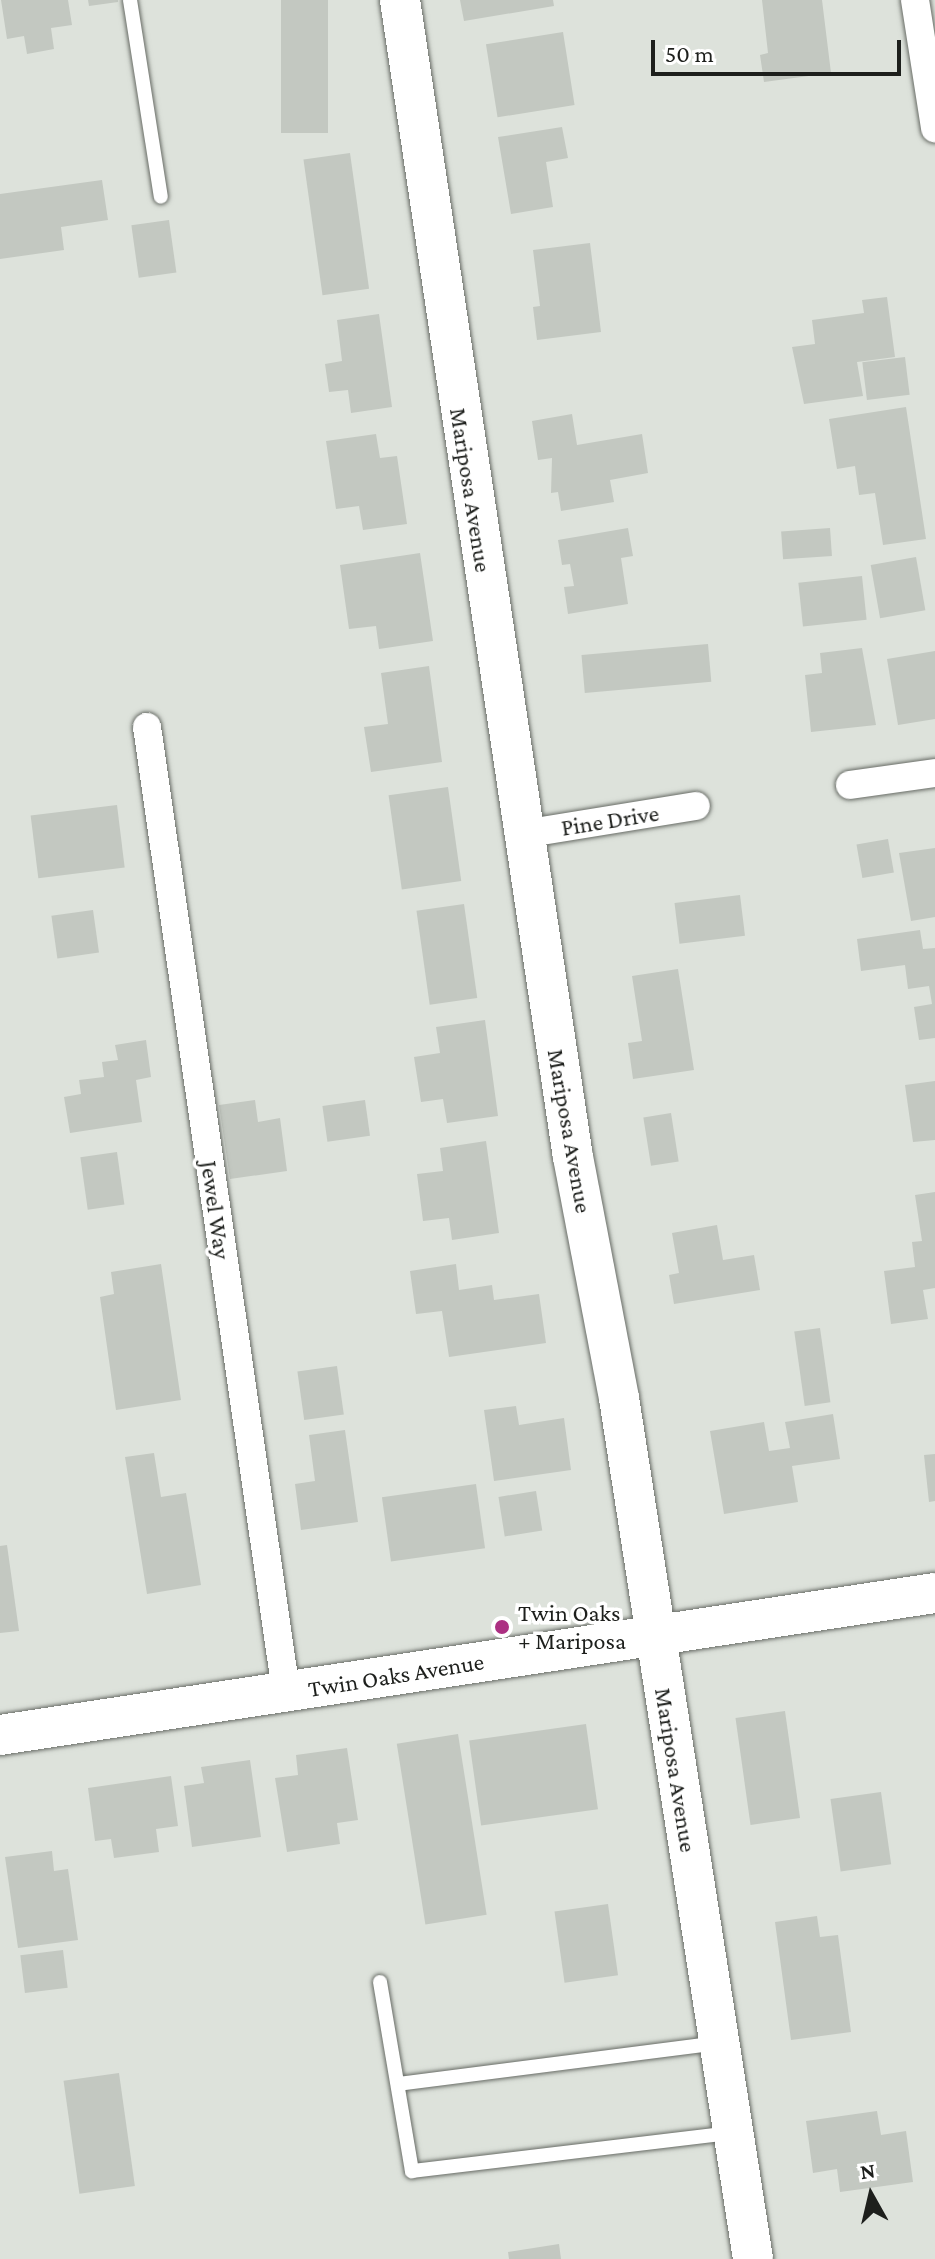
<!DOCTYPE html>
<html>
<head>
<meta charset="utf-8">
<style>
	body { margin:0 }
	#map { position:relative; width:935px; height:2259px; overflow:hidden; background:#dde2db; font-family:"Crimson Pro",serif }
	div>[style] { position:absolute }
	.building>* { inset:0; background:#c3c8c1; transform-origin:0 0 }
	.roads { filter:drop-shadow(0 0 2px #686c66) drop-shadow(0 0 2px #686c66) }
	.lane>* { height:14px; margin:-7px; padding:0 7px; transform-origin:7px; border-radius:7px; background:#fff }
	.street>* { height:28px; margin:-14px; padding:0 14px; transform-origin:14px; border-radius:14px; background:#fff }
	.secondary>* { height:40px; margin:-20px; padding:0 20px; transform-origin:20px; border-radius:20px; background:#fff }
	.dots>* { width:22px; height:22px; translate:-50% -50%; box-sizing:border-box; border:4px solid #fff; border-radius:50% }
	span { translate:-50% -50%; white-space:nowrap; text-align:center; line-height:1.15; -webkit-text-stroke:7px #fff; paint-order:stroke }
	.street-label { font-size:24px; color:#1d1f1c }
	.poi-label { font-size:24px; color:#1d1f1c }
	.left { translate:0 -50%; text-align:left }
	.north { position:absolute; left:831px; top:2155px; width:80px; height:80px; -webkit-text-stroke:6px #fff; paint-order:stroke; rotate:352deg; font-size:22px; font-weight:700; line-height:32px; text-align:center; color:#1d1f1c }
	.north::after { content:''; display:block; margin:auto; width:28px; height:36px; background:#1d1f1c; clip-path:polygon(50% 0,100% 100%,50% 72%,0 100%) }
	.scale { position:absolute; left:651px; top:40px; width:250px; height:36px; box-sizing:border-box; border:4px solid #1d1f1c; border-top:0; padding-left:10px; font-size:24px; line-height:28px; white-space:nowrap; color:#1d1f1c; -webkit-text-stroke:6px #fff; paint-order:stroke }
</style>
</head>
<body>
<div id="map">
	<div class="building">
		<i style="clip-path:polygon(1px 0,68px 0,72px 25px,51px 28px,54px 49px,27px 54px,24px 36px,7px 39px)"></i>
		<i style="clip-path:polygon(88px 0,118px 0,118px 2px,89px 6px)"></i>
		<i style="left:281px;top:0;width:47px;height:133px"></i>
		<i style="clip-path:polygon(460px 0,553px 0,554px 6px,464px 21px)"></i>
		<i style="clip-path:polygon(762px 0,822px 0,831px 73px,764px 82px,760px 55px,768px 53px)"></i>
		<i style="left:563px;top:32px;width:74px;height:78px;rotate:81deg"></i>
		<i style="clip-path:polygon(562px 127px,568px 158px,546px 162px,553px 207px,511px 214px,498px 137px)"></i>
		<i style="left:350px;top:153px;width:137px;height:47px;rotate:82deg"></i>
		<i style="clip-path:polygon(102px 180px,108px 220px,61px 227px,64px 250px,0 259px,0 194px)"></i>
		<i style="left:169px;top:220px;width:53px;height:38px;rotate:82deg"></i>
		<i style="clip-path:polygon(590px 243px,601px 332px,537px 340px,533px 307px,540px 306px,533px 250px)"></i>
		<i style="clip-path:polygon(887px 297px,895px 357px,857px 362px,863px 396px,804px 404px,792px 347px,815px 344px,812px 320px,864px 313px,862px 300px)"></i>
		<i style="clip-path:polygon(379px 314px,392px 407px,351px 413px,348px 390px,329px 392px,325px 364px,342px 361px,337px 320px)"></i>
		<i style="left:905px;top:357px;width:38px;height:43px;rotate:83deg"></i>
		<i style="clip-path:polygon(906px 407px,926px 539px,883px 545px,875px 493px,859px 495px,855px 466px,837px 469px,829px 419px)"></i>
		<i style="clip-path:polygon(572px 414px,577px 445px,642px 434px,648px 473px,610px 480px,614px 502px,561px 511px,558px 492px,551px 493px,552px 458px,538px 460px,532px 421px)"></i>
		<i style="clip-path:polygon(376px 434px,380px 458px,397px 456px,407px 524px,363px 530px,359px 506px,336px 509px,326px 441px)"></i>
		<i style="clip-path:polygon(628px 528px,633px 556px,621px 558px,628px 604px,568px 614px,564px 587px,574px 586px,570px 564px,562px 565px,558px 540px)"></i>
		<i style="left:830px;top:528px;width:28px;height:49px;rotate:86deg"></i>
		<i style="clip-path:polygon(420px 553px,433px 641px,379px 649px,376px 626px,349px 629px,340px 565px)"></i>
		<i style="left:916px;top:557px;width:54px;height:46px;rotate:80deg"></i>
		<i style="left:862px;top:576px;width:44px;height:64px;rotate:84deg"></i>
		<i style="left:708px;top:644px;width:38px;height:127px;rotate:85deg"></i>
		<i style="clip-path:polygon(862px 648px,876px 725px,811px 732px,805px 675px,822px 673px,820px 653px)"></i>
		<i style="clip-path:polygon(935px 651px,935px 719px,898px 725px,887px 659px)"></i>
		<i style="clip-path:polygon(429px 666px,442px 762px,371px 772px,364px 727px,388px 724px,381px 673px)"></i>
		<i style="left:448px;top:787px;width:95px;height:60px;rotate:82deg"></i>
		<i style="left:117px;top:805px;width:63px;height:87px;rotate:83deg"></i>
		<i style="left:888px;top:839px;width:34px;height:32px;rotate:80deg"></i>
		<i style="clip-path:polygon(935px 848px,935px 917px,911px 921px,899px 853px)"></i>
		<i style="left:740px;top:895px;width:41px;height:66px;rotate:83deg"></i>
		<i style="left:464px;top:904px;width:95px;height:48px;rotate:82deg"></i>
		<i style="left:93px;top:910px;width:43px;height:42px;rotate:82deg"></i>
		<i style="clip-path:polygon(920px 930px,923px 949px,935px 948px,935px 1038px,919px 1040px,914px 1007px,932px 1004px,929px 986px,908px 989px,905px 965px,861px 971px,857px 939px)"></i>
		<i style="clip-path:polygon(678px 969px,694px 1070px,633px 1079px,628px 1043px,642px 1041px,632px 976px)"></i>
		<i style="clip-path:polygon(485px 1020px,498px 1116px,447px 1123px,443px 1099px,421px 1102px,414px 1057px,440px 1053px,436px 1027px)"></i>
		<i style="clip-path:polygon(146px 1040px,151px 1077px,136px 1080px,142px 1122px,70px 1133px,64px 1097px,81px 1094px,79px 1080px,104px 1077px,102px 1062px,118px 1060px,115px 1045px)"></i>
		<i style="clip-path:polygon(935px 1081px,935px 1140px,913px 1142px,905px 1085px)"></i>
		<i style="clip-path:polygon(255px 1100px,258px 1122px,280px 1118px,287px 1171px,230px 1179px,219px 1105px)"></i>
		<i style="left:365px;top:1100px;width:36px;height:43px;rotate:82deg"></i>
		<i style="left:671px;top:1113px;width:49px;height:28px;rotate:81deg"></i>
		<i style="clip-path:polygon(486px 1141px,499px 1233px,452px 1240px,449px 1218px,423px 1221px,417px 1174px,443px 1171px,440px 1148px)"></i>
		<i style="left:117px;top:1152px;width:53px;height:37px;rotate:82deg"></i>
		<i style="clip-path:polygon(935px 1192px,935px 1288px,923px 1290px,928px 1319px,891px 1324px,884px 1271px,915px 1267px,912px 1242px,922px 1241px,915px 1195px)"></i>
		<i style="clip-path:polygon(717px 1225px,723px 1260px,754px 1255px,760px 1290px,674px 1304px,669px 1275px,679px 1273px,672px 1233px)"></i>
		<i style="clip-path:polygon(161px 1264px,181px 1400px,116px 1410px,100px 1297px,114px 1294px,111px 1272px)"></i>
		<i style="clip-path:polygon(456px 1264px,459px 1290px,492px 1285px,494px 1300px,539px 1294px,546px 1343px,449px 1357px,442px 1311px,416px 1314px,410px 1271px)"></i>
		<i style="left:820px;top:1328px;width:75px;height:26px;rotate:82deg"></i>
		<i style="left:337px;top:1366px;width:49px;height:40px;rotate:82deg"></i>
		<i style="clip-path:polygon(516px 1406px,519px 1425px,564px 1418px,571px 1470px,494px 1481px,484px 1410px)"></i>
		<i style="clip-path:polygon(833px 1414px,840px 1459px,792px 1466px,798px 1502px,724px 1514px,710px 1431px,764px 1422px,769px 1451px,790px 1448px,785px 1422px)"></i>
		<i style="clip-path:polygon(345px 1430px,358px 1522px,301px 1530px,295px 1484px,315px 1481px,309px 1435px)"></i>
		<i style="clip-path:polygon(154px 1453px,161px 1497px,186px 1493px,201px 1585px,147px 1594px,125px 1457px)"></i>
		<i style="clip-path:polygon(935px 1454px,935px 1501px,929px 1502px,924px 1455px)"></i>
		<i style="left:476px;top:1484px;width:65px;height:95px;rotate:82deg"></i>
		<i style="left:536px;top:1491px;width:40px;height:38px;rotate:81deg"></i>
		<i style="clip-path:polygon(7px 1545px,19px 1631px,0 1633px,0 1546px)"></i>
		<i style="left:785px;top:1711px;width:108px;height:50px;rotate:82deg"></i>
		<i style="left:586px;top:1724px;width:86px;height:118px;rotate:82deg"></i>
		<i style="left:458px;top:1734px;width:183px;height:62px;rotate:81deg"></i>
		<i style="clip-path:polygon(347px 1748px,358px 1820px,337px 1823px,340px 1844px,287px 1852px,275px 1778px,298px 1775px,296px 1755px)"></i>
		<i style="clip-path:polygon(250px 1760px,261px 1837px,192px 1847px,184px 1786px,204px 1783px,201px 1767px)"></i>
		<i style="clip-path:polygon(171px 1776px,178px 1826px,156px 1829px,159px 1852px,114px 1858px,111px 1839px,95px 1841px,88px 1788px)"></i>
		<i style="left:881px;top:1792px;width:73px;height:51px;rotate:82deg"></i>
		<i style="clip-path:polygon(52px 1851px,54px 1871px,68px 1869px,78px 1940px,18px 1948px,5px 1857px)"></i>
		<i style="left:608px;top:1904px;width:72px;height:54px;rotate:82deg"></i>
		<i style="clip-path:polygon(817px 1916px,820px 1937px,838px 1935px,851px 2032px,791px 2040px,775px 1922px)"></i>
		<i style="left:63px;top:1950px;width:38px;height:43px;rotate:83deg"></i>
		<i style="left:119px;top:2073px;width:114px;height:56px;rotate:82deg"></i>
		<i style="clip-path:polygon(877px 2111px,881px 2135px,906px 2131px,913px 2182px,840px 2192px,837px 2169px,813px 2173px,806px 2121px)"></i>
		<i style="clip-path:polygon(559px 2244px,561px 2259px,509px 2259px,508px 2252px)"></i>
	</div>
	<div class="roads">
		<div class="lane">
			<i style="left:130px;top:0;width:199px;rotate:81.1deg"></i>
			<i style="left:380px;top:1982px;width:192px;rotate:80.4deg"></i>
			<i style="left:412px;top:2171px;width:319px;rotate:-6.8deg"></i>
			<i style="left:398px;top:2084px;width:324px;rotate:-7.3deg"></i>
		</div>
		<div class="street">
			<i style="left:915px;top:0;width:130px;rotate:81.1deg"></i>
			<i style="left:147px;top:727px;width:975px;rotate:81.8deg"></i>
			<i style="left:850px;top:785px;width:86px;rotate:-8deg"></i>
			<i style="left:523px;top:834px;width:175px;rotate:-9.2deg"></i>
		</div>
		<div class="secondary">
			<i style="left:400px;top:0;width:1170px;rotate:81.5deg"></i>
			<i style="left:573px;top:1157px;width:245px;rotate:79.2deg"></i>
			<i style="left:619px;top:1398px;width:871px;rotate:81.15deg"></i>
			<i style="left:0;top:1735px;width:946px;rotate:-8.64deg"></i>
		</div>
	</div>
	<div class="dots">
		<i style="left:502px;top:1627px;background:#ac3082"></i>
	</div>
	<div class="street-label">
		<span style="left:471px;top:490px;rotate:81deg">Mariposa Avenue</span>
		<span style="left:610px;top:820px;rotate:-9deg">Pine Drive</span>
		<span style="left:570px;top:1131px;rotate:80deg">Mariposa Avenue</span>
		<span style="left:216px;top:1210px;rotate:82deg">Jewel Way</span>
		<span style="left:396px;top:1675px;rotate:-9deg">Twin Oaks Avenue</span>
		<span style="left:676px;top:1770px;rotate:81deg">Mariposa Avenue</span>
	</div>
	<div class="poi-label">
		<span class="left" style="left:518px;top:1627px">Twin Oaks<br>+ Mariposa</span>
	</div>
	<div class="north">N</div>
	<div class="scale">50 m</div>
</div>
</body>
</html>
